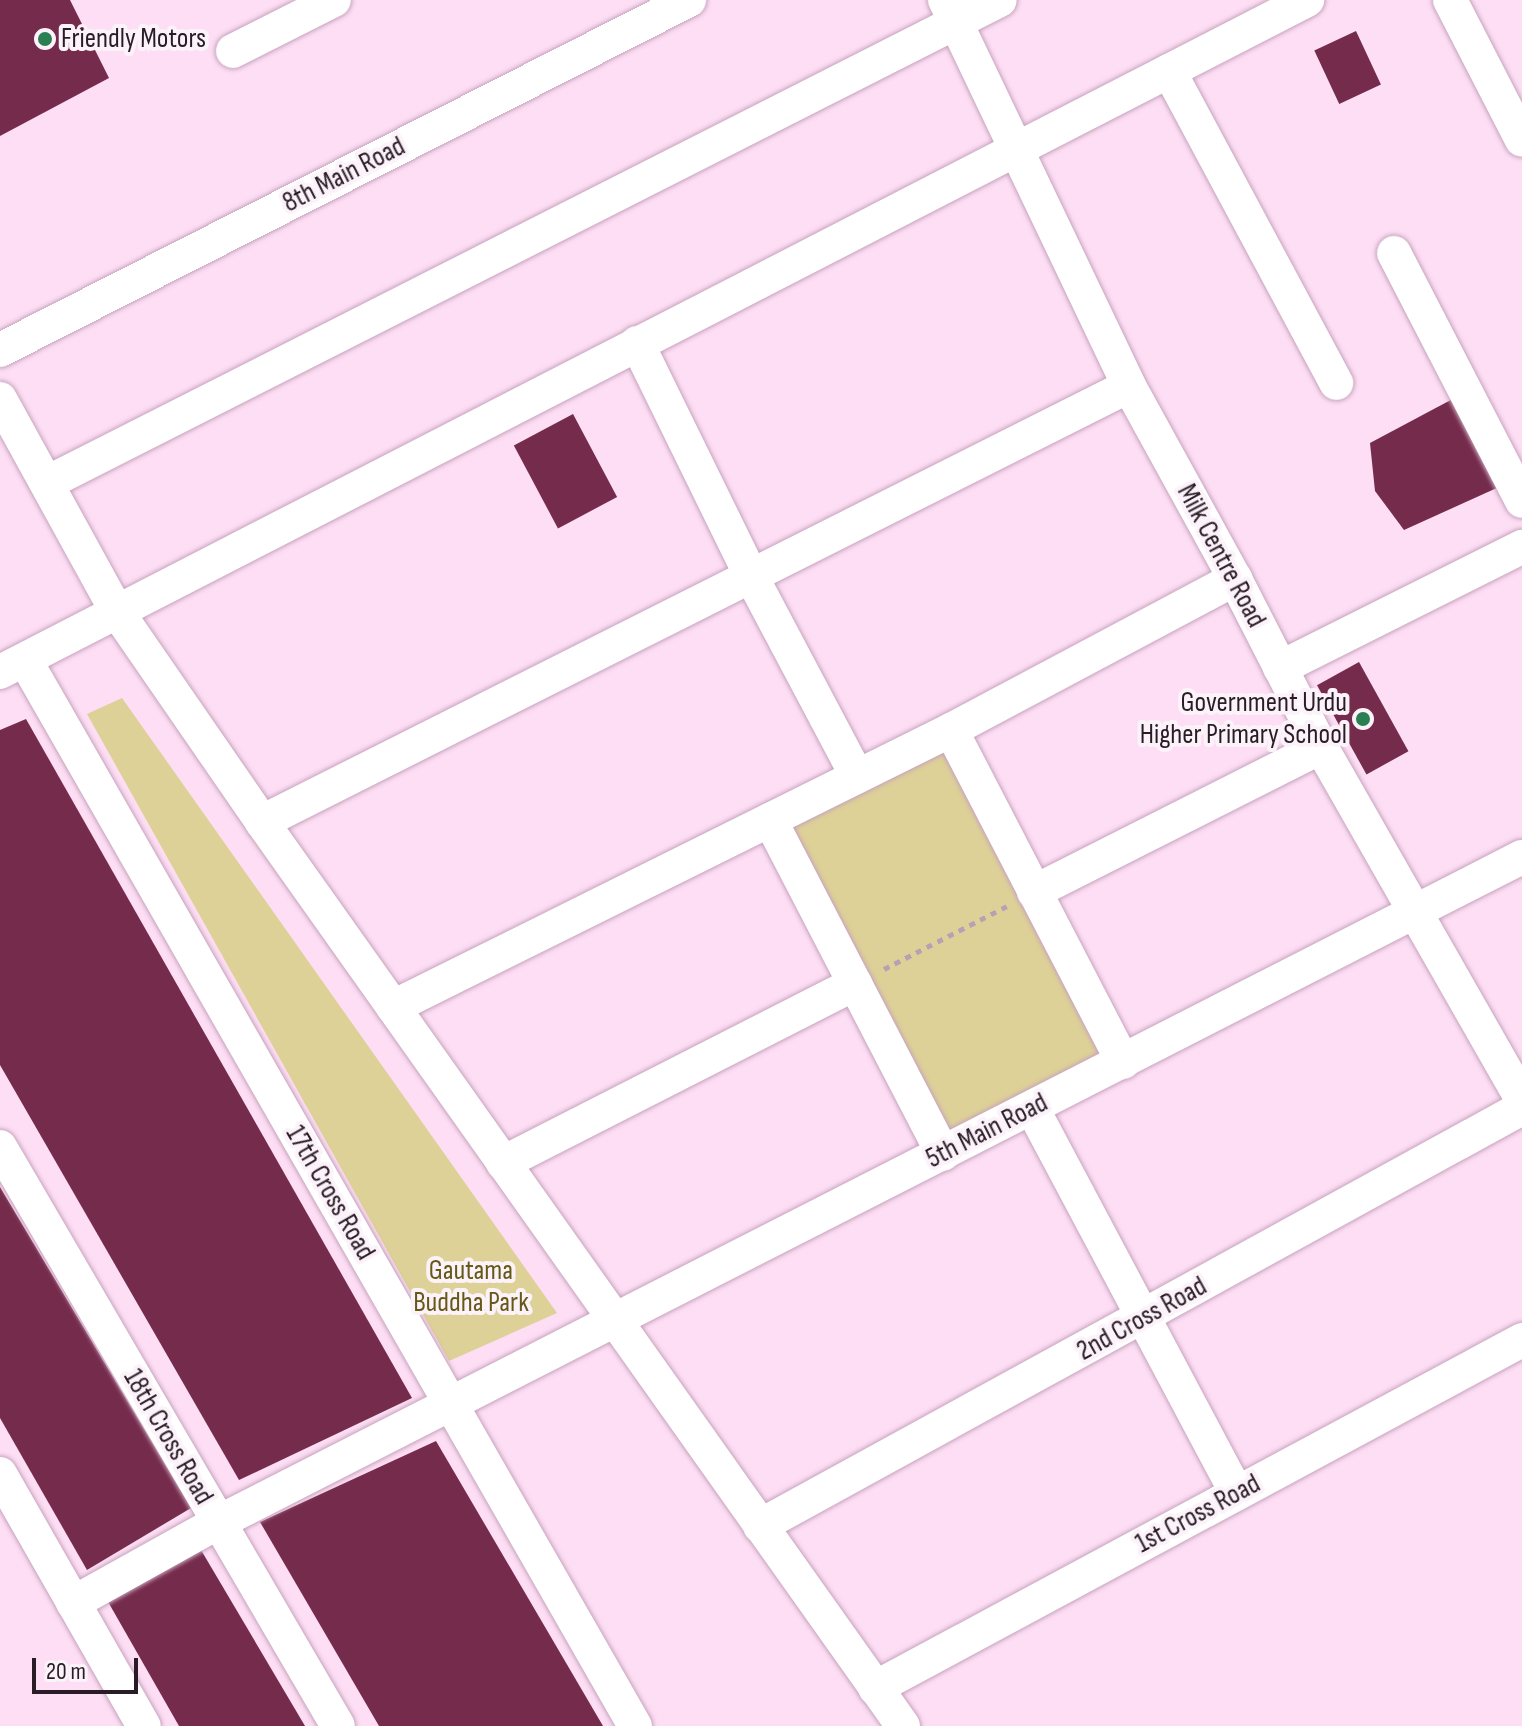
<!DOCTYPE html>
<html>
<head>
<meta charset="utf-8">
<style>
	body { margin:0 }
	#map { position:relative; width:1522px; height:1726px; overflow:hidden; background:#fddef4; font-family:"Sofia Sans Condensed",sans-serif }
	div>[style] { position:absolute }
	.green>* { inset:0; background:#ded197; transform-origin:0 0 }
	.building>* { inset:0; background:#752b4b; transform-origin:0 0 }
	.path>* { height:5px; margin-top:-2.5px; transform-origin:0; background:repeating-linear-gradient(90deg,#baa0b3 0 6px,transparent 0 12px) }
	.roads { filter:drop-shadow(0 0 2px #c7a3bd) drop-shadow(0 0 2px #c7a3bd) }
	.minor>* { height:34px; margin:-17px; padding:0 17px; transform-origin:17px; border-radius:17px; background:#fff }
	.dots>* { width:22px; height:22px; translate:-50% -50%; box-sizing:border-box; border:4px solid #fbf3f9; border-radius:50% }
	span { translate:-50% -50%; white-space:nowrap; text-align:center; line-height:1.15; -webkit-text-stroke:8px #fbf3f9; paint-order:stroke }
	.poi-label { font-size:28px; color:#2a1c26 }
	.left { translate:0 -50%; text-align:left }
	.right { translate:-100% -50%; text-align:right }
	.street-label { font-size:28px; color:#2a1c26 }
	.park-label { font-size:28px; color:#665816 }
	.scale { position:absolute; left:32px; top:1658px; width:106px; height:36px; box-sizing:border-box; border:4px solid #2a1c26; border-top:0; padding-left:10px; font-size:24px; line-height:28px; white-space:nowrap; color:#2a1c26; -webkit-text-stroke:6px #fbf3f9; paint-order:stroke }
</style>
</head>
<body>
<div id="map">
	<div class="green">
		<i style="clip-path:polygon(122px 698px,557px 1313px,449px 1361px,87px 714px)"></i>
		<i style="left:944px;top:744px;width:350px;height:176px;rotate:63deg"></i>
	</div>
	<div class="building">
		<i style="clip-path:polygon(0 0,70px 0,109px 78px,0 136px)"></i>
		<i style="left:1356px;top:31px;width:59px;height:46px;rotate:65deg"></i>
		<i style="clip-path:polygon(1462px 394px,1510px 482px,1404px 530px,1375px 491px,1370px 443px)"></i>
		<i style="left:573px;top:414px;width:94px;height:67px;rotate:62deg"></i>
		<i style="left:1359px;top:662px;width:102px;height:48px;rotate:61deg"></i>
		<i style="clip-path:polygon(26px 719px,412px 1398px,239px 1480px,0 1065px,0 730px)"></i>
		<i style="clip-path:polygon(0 1187px,191px 1508px,87px 1570px,0 1418px)"></i>
		<i style="clip-path:polygon(436px 1441px,603px 1726px,379px 1726px,260px 1522px)"></i>
		<i style="clip-path:polygon(201px 1550px,305px 1726px,179px 1726px,107px 1600px)"></i>
	</div>
	<div class="path">
		<i style="left:884px;top:969px;width:138px;rotate:-27.1deg"></i>
	</div>
	<div class="roads">
		<div class="minor">
			<i style="left:945px;top:0;width:428px;rotate:64.5deg"></i>
			<i style="left:1129px;top:386px;width:220px;rotate:61.2deg"></i>
			<i style="left:1235px;top:579px;width:189px;rotate:62.9deg"></i>
			<i style="left:1321px;top:747px;width:406px;rotate:60.3deg"></i>
			<i style="left:1450px;top:0;width:157px;rotate:62.8deg"></i>
			<i style="left:233px;top:51px;width:113px;rotate:-26.8deg"></i>
			<i style="left:1169px;top:71px;width:354px;rotate:61.8deg"></i>
			<i style="left:1394px;top:253px;width:279px;rotate:62.7deg"></i>
			<i style="left:637px;top:343px;width:257px;rotate:63.9deg"></i>
			<i style="left:750px;top:574px;width:229px;rotate:62.1deg"></i>
			<i style="left:0;top:350px;width:773px;rotate:-26.93deg"></i>
			<i style="left:0;top:399px;width:241px;rotate:61.2deg"></i>
			<i style="left:116px;top:610px;width:257px;rotate:55.4deg"></i>
			<i style="left:262px;top:822px;width:1108px;rotate:54.66deg"></i>
			<i style="left:47px;top:483px;width:1068px;rotate:-26.88deg"></i>
			<i style="left:25px;top:660px;width:1228px;rotate:60.22deg"></i>
			<i style="left:1280px;top:668px;width:271px;rotate:-26.6deg"></i>
			<i style="left:0;top:672px;width:1470px;rotate:-27.21deg"></i>
			<i style="left:951px;top:730px;width:374px;rotate:62.6deg"></i>
			<i style="left:770px;top:820px;width:376px;rotate:62.6deg"></i>
			<i style="left:262px;top:822px;width:970px;rotate:-26.7deg"></i>
			<i style="left:1034px;top:892px;width:322px;rotate:-26.8deg"></i>
			<i style="left:393px;top:1007px;width:623px;rotate:-26.4deg"></i>
			<i style="left:951px;top:730px;width:322px;rotate:-28deg"></i>
			<i style="left:1032px;top:1108px;width:436px;rotate:62deg"></i>
			<i style="left:0;top:1147px;width:670px;rotate:59.73deg"></i>
			<i style="left:503px;top:1163px;width:395px;rotate:-27deg"></i>
			<i style="left:0;top:1474px;width:290px;rotate:60.3deg"></i>
			<i style="left:760px;top:1526px;width:869px;rotate:-28.75deg"></i>
			<i style="left:73px;top:1603px;width:165px;rotate:-29.1deg"></i>
			<i style="left:217px;top:1523px;width:1465px;rotate:-27.04deg"></i>
			<i style="left:875px;top:1688px;width:735px;rotate:-28.27deg"></i>
		</div>
	</div>
	<div class="dots">
		<i style="left:45px;top:39px;background:#2a7f53"></i>
		<i style="left:1363px;top:719px;background:#2a7f53"></i>
	</div>
	<div class="poi-label">
		<span class="left" style="left:61px;top:39px">Friendly Motors</span>
		<span class="right" style="left:1347px;top:719px">Government Urdu<br>Higher Primary School</span>
	</div>
	<div class="street-label">
		<span style="left:344px;top:175px;rotate:-27deg">8th Main Road</span>
		<span style="left:1221px;top:556px;rotate:62deg">Milk Centre Road</span>
		<span style="left:987px;top:1131px;rotate:-27deg">5th Main Road</span>
		<span style="left:330px;top:1193px;rotate:60deg">17th Cross Road</span>
		<span style="left:1142px;top:1319px;rotate:-29deg">2nd Cross Road</span>
		<span style="left:168px;top:1437px;rotate:60deg">18th Cross Road</span>
		<span style="left:1198px;top:1514px;rotate:-28deg">1st Cross Road</span>
	</div>
	<div class="park-label">
		<span style="left:471px;top:1287px">Gautama<br>Buddha Park</span>
	</div>
	<div class="scale">20 m</div>
</div>
</body>
</html>
